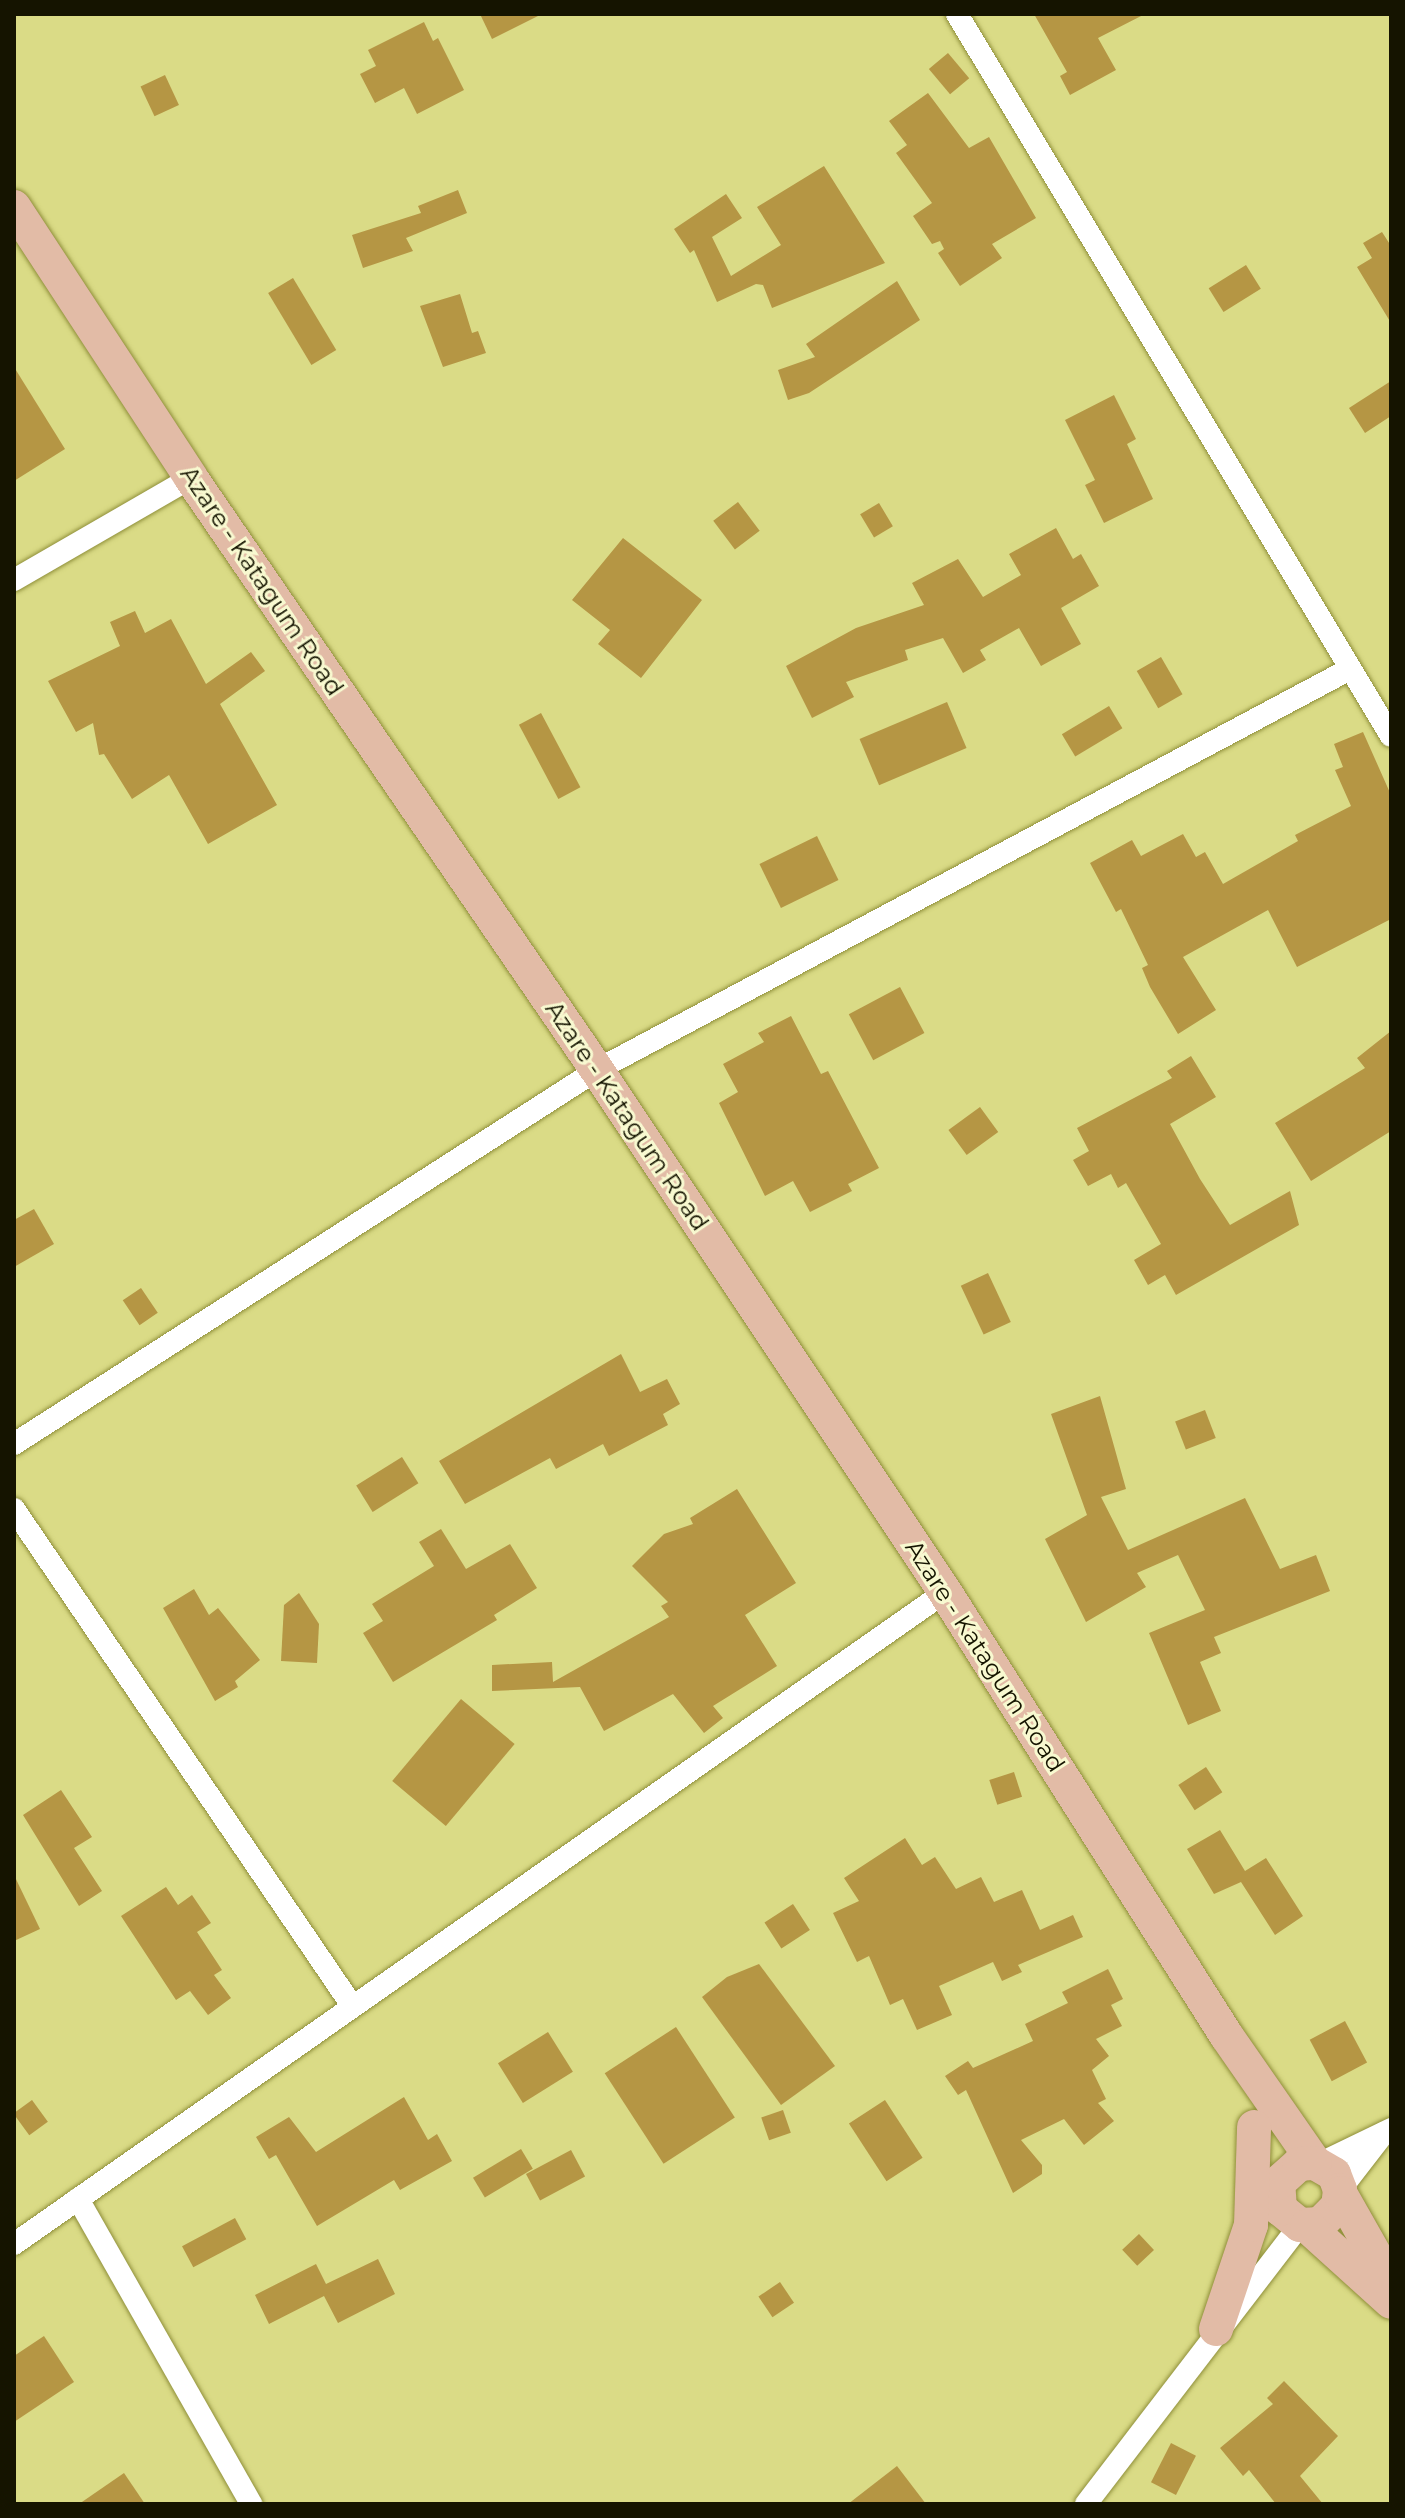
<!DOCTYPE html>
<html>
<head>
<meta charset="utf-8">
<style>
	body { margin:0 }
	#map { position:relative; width:1405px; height:2518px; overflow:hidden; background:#dadb86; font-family:Montserrat,sans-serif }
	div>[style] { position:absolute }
	.building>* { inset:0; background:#b59644; transform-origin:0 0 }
	.roads { filter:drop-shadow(0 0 2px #8f8f3a) drop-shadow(0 0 2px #8f8f3a) }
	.street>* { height:22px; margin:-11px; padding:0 11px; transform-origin:11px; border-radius:11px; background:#fff }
	.primary>* { height:34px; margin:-17px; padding:0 17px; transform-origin:17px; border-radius:17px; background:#e2bba6 }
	span { translate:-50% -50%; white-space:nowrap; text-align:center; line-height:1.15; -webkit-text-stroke:6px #f8f9d0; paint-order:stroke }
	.street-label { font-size:24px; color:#151400 }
	.frame { position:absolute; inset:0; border:16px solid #151400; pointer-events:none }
</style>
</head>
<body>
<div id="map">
	<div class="building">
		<i style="clip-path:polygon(480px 14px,542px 14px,492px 39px)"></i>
		<i style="clip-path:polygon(1034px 14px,1145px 14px,1098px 38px,1116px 70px,1070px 95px,1060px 76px,1067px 72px)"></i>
		<i style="clip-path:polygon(424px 22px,433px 41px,438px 38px,464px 90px,417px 114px,404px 88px,375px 103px,360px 74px,376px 66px,368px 50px)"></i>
		<i style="left:948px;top:53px;width:33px;height:25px;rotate:50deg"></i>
		<i style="left:165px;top:75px;width:33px;height:27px;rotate:65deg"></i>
		<i style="clip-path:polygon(928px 93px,969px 148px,989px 137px,1036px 218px,992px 244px,1002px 258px,960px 286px,938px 253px,944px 249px,940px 241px,932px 244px,913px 216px,932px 203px,896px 153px,907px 145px,889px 121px)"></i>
		<i style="clip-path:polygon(824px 166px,885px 263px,772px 308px,763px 285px,756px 284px,717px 302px,694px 250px,690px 253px,674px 229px,726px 194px,742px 218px,712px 237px,731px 276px,781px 245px,757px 207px)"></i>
		<i style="clip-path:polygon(458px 190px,467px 213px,406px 238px,413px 251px,363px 268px,352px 235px,421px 213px,418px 206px)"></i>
		<i style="clip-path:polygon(1382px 232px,1391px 246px,1391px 323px,1357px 267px,1372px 258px,1363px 243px)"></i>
		<i style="left:1246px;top:265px;width:28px;height:44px;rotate:58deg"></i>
		<i style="left:293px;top:278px;width:84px;height:29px;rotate:59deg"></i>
		<i style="clip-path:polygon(897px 281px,920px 320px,809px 393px,788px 400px,778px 370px,815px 357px,806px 344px)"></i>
		<i style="clip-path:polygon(460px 294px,472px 333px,478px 331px,486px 353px,443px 367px,420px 306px)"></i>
		<i style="clip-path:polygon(14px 367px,65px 449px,14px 481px)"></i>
		<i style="clip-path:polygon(1391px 381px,1391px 416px,1365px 433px,1349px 408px)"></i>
		<i style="clip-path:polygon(1114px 395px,1136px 439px,1127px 444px,1153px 499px,1104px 523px,1085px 485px,1095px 480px,1065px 420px)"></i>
		<i style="left:738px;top:502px;width:36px;height:31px;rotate:53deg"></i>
		<i style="left:879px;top:503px;width:27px;height:22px;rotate:59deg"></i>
		<i style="clip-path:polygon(1056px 528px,1073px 559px,1081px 554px,1099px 586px,1061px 608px,1081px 644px,1041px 666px,1019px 628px,980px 650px,986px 660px,963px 673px,943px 638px,905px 650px,908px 660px,846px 682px,854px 697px,812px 718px,786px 666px,856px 628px,924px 605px,912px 583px,958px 559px,983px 597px,1021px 575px,1009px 554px)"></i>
		<i style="clip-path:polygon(623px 538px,702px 600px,641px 678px,598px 644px,610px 630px,572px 600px)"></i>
		<i style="clip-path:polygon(135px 611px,145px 633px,171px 619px,206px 684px,251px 652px,265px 671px,220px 704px,277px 805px,208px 844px,169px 775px,132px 799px,104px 754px,99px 755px,93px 723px,76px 732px,48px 681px,120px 646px,110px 622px)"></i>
		<i style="left:1161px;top:657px;width:43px;height:28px;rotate:60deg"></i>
		<i style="left:947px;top:702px;width:50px;height:95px;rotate:67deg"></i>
		<i style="left:1109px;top:706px;width:26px;height:55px;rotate:59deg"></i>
		<i style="left:541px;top:713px;width:84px;height:25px;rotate:62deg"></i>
		<i style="clip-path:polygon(1363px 732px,1391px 795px,1391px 919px,1297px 967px,1268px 910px,1183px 957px,1216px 1010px,1178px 1034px,1150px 987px,1142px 968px,1148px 965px,1121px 909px,1116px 912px,1090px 863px,1132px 840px,1141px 856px,1183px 834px,1196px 857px,1205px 852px,1223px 884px,1298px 841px,1295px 835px,1351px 806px,1335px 770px,1343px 767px,1334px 744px)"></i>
		<i style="left:817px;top:836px;width:49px;height:64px;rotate:64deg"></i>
		<i style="left:900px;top:987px;width:52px;height:58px;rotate:62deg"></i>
		<i style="clip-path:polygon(791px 1016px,821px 1074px,828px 1071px,879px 1168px,848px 1184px,852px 1191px,810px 1212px,793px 1181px,765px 1196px,719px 1103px,738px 1092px,723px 1064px,764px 1042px,758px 1033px)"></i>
		<i style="clip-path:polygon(1391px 1031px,1391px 1131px,1311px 1181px,1275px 1123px,1365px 1068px,1357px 1058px)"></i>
		<i style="clip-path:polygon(1191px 1056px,1216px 1097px,1170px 1124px,1200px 1179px,1230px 1225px,1290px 1191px,1299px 1225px,1176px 1295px,1165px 1275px,1148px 1285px,1134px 1260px,1161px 1244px,1126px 1183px,1118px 1188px,1111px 1174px,1088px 1186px,1073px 1160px,1089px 1151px,1077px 1128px,1172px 1078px,1167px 1071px)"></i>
		<i style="left:980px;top:1107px;width:31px;height:39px;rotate:54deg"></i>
		<i style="clip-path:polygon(34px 1209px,54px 1244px,14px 1267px,14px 1220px)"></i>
		<i style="left:988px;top:1273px;width:54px;height:30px;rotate:65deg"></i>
		<i style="left:141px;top:1288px;width:30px;height:22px;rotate:56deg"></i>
		<i style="clip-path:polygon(621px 1354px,640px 1392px,667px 1379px,680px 1404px,663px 1414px,668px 1425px,609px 1456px,603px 1444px,556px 1469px,550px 1458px,465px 1504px,439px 1461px)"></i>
		<i style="clip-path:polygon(1100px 1396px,1126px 1489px,1101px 1497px,1128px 1550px,1245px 1498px,1280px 1569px,1316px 1555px,1330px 1591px,1214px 1637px,1221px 1653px,1200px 1662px,1221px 1711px,1188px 1725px,1149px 1633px,1205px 1610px,1178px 1555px,1137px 1573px,1146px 1587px,1086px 1622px,1045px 1539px,1087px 1515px,1051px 1414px)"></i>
		<i style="left:1205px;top:1410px;width:30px;height:32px;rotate:69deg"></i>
		<i style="left:402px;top:1457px;width:31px;height:54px;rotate:58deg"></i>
		<i style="clip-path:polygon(737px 1489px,796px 1583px,745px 1615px,777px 1666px,713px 1706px,723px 1718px,704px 1733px,673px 1694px,604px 1731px,580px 1687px,492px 1691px,492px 1665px,552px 1662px,553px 1682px,669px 1617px,661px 1606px,668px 1602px,632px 1566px,664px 1534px,693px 1524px,690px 1518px)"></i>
		<i style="clip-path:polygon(441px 1529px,466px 1569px,510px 1544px,537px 1588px,494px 1615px,497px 1620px,393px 1682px,363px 1633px,383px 1621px,372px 1604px,434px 1566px,419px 1542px)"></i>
		<i style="clip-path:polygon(194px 1589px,209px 1615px,218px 1608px,260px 1660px,235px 1681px,238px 1687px,215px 1701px,163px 1608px)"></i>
		<i style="clip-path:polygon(299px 1593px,319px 1624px,317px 1663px,281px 1661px,284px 1605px)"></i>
		<i style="left:461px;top:1699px;width:70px;height:107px;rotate:40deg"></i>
		<i style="left:1206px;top:1767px;width:30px;height:33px;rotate:57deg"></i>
		<i style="left:1014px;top:1772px;width:26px;height:26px;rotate:72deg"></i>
		<i style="clip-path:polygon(61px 1790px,92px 1837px,74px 1848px,102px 1891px,79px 1906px,23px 1815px)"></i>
		<i style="clip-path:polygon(1220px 1830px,1245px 1871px,1266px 1858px,1303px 1916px,1275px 1935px,1241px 1882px,1214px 1894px,1187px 1849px)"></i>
		<i style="clip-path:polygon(905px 1838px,922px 1865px,935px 1857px,956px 1889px,981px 1877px,994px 1902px,1022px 1890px,1040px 1930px,1073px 1915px,1083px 1937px,1018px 1965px,1022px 1972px,1002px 1981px,993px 1962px,939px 1986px,952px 2015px,917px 2030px,903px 1999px,890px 2005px,869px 1956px,857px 1962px,833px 1913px,859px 1901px,844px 1878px)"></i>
		<i style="clip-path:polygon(14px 1875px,40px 1929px,14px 1941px)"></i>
		<i style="clip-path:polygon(166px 1887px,178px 1905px,192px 1895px,211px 1923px,197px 1932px,222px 1970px,214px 1975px,231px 1998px,208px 2015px,190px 1991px,176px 2000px,121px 1916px)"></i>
		<i style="left:793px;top:1904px;width:31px;height:34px;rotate:57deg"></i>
		<i style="clip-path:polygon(759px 1964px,835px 2066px,781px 2105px,702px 1997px,727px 1977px)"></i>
		<i style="clip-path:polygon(1108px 1969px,1123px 1999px,1111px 2005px,1122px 2026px,1096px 2039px,1109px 2056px,1092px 2070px,1106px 2099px,1098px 2103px,1114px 2121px,1084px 2145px,1064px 2119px,1021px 2140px,1042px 2165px,1042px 2174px,1013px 2193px,966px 2090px,958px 2095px,945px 2076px,968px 2061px,973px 2068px,1033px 2041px,1025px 2024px,1068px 2003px,1062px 1992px)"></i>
		<i style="left:1345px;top:2021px;width:47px;height:40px;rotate:62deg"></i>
		<i style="left:676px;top:2027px;width:108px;height:85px;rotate:57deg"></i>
		<i style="left:548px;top:2032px;width:47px;height:59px;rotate:58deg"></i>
		<i style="clip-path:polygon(404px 2097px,428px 2140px,437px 2134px,452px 2161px,400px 2190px,394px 2180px,317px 2226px,276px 2155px,269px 2159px,256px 2137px,289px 2117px,316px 2152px)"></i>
		<i style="left:32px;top:2100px;width:27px;height:23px;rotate:54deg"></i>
		<i style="left:885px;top:2100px;width:69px;height:43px;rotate:57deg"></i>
		<i style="left:783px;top:2110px;width:24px;height:23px;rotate:71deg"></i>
		<i style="left:521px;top:2149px;width:23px;height:56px;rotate:59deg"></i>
		<i style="left:571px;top:2150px;width:30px;height:51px;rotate:62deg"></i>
		<i style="left:235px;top:2218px;width:24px;height:60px;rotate:62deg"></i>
		<i style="left:1139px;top:2234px;width:22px;height:23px;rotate:47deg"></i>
		<i style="clip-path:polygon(378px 2259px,395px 2294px,338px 2323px,324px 2296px,269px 2324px,255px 2295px,316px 2264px,326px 2284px)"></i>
		<i style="left:780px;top:2282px;width:25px;height:26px;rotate:56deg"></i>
		<i style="clip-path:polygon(44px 2336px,74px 2382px,14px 2422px,14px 2356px)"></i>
		<i style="clip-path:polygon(1284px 2381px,1338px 2436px,1300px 2476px,1323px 2504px,1276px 2504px,1249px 2470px,1243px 2476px,1220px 2448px,1273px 2404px,1267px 2398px)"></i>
		<i style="left:1171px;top:2443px;width:28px;height:44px;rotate:27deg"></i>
		<i style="clip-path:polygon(897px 2466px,926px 2504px,848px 2504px)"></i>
		<i style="clip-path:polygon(124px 2473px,145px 2504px,79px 2504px)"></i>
	</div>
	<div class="roads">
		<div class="street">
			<i style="left:957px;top:14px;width:842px;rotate:58.99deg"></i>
			<i style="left:14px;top:580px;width:204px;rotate:-30deg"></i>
			<i style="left:14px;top:1444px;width:693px;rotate:-32.68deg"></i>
			<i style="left:597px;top:1070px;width:853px;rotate:-28.04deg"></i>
			<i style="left:14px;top:1509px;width:602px;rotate:55.76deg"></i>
			<i style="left:1319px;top:2164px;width:80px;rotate:-25.9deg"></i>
			<i style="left:1340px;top:2190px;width:72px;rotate:-52.3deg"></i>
			<i style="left:78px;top:2199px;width:351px;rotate:60.4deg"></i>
			<i style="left:14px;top:2244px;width:1137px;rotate:-35deg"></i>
			<i style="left:1086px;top:2504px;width:352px;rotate:-52.5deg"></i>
		</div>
		<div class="primary">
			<i style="left:14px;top:207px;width:324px;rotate:56.8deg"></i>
			<i style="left:191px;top:478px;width:718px;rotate:55.56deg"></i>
			<i style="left:597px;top:1070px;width:627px;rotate:56.31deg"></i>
			<i style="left:945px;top:1592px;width:525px;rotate:57.61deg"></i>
			<i style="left:1226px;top:2035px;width:156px;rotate:55.2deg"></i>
			<i style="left:1315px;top:2163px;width:22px;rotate:30deg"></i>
			<i style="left:1334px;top:2174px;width:17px;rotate:69deg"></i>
			<i style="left:1340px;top:2190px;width:16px;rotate:97deg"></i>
			<i style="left:1338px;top:2206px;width:25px;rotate:135deg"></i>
			<i style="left:1320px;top:2224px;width:20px;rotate:177deg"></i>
			<i style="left:1300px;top:2225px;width:26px;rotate:-141deg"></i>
			<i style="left:1280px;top:2209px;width:26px;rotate:-94deg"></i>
			<i style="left:1278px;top:2183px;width:28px;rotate:-42deg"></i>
			<i style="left:1299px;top:2164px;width:16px;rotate:-4deg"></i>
			<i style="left:1340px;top:2193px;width:103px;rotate:60.5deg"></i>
			<i style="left:1307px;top:2226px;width:113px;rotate:42.1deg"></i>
			<i style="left:1216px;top:2329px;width:110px;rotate:-71.4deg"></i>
			<i style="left:1251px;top:2225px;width:98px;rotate:-88.2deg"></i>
		</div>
	</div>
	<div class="street-label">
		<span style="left:262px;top:581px;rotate:56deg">Azare - Katagum Road</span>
		<span style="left:627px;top:1116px;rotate:56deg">Azare - Katagum Road</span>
		<span style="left:985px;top:1656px;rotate:57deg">Azare - Katagum Road</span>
	</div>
	<div class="frame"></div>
</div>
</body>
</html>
